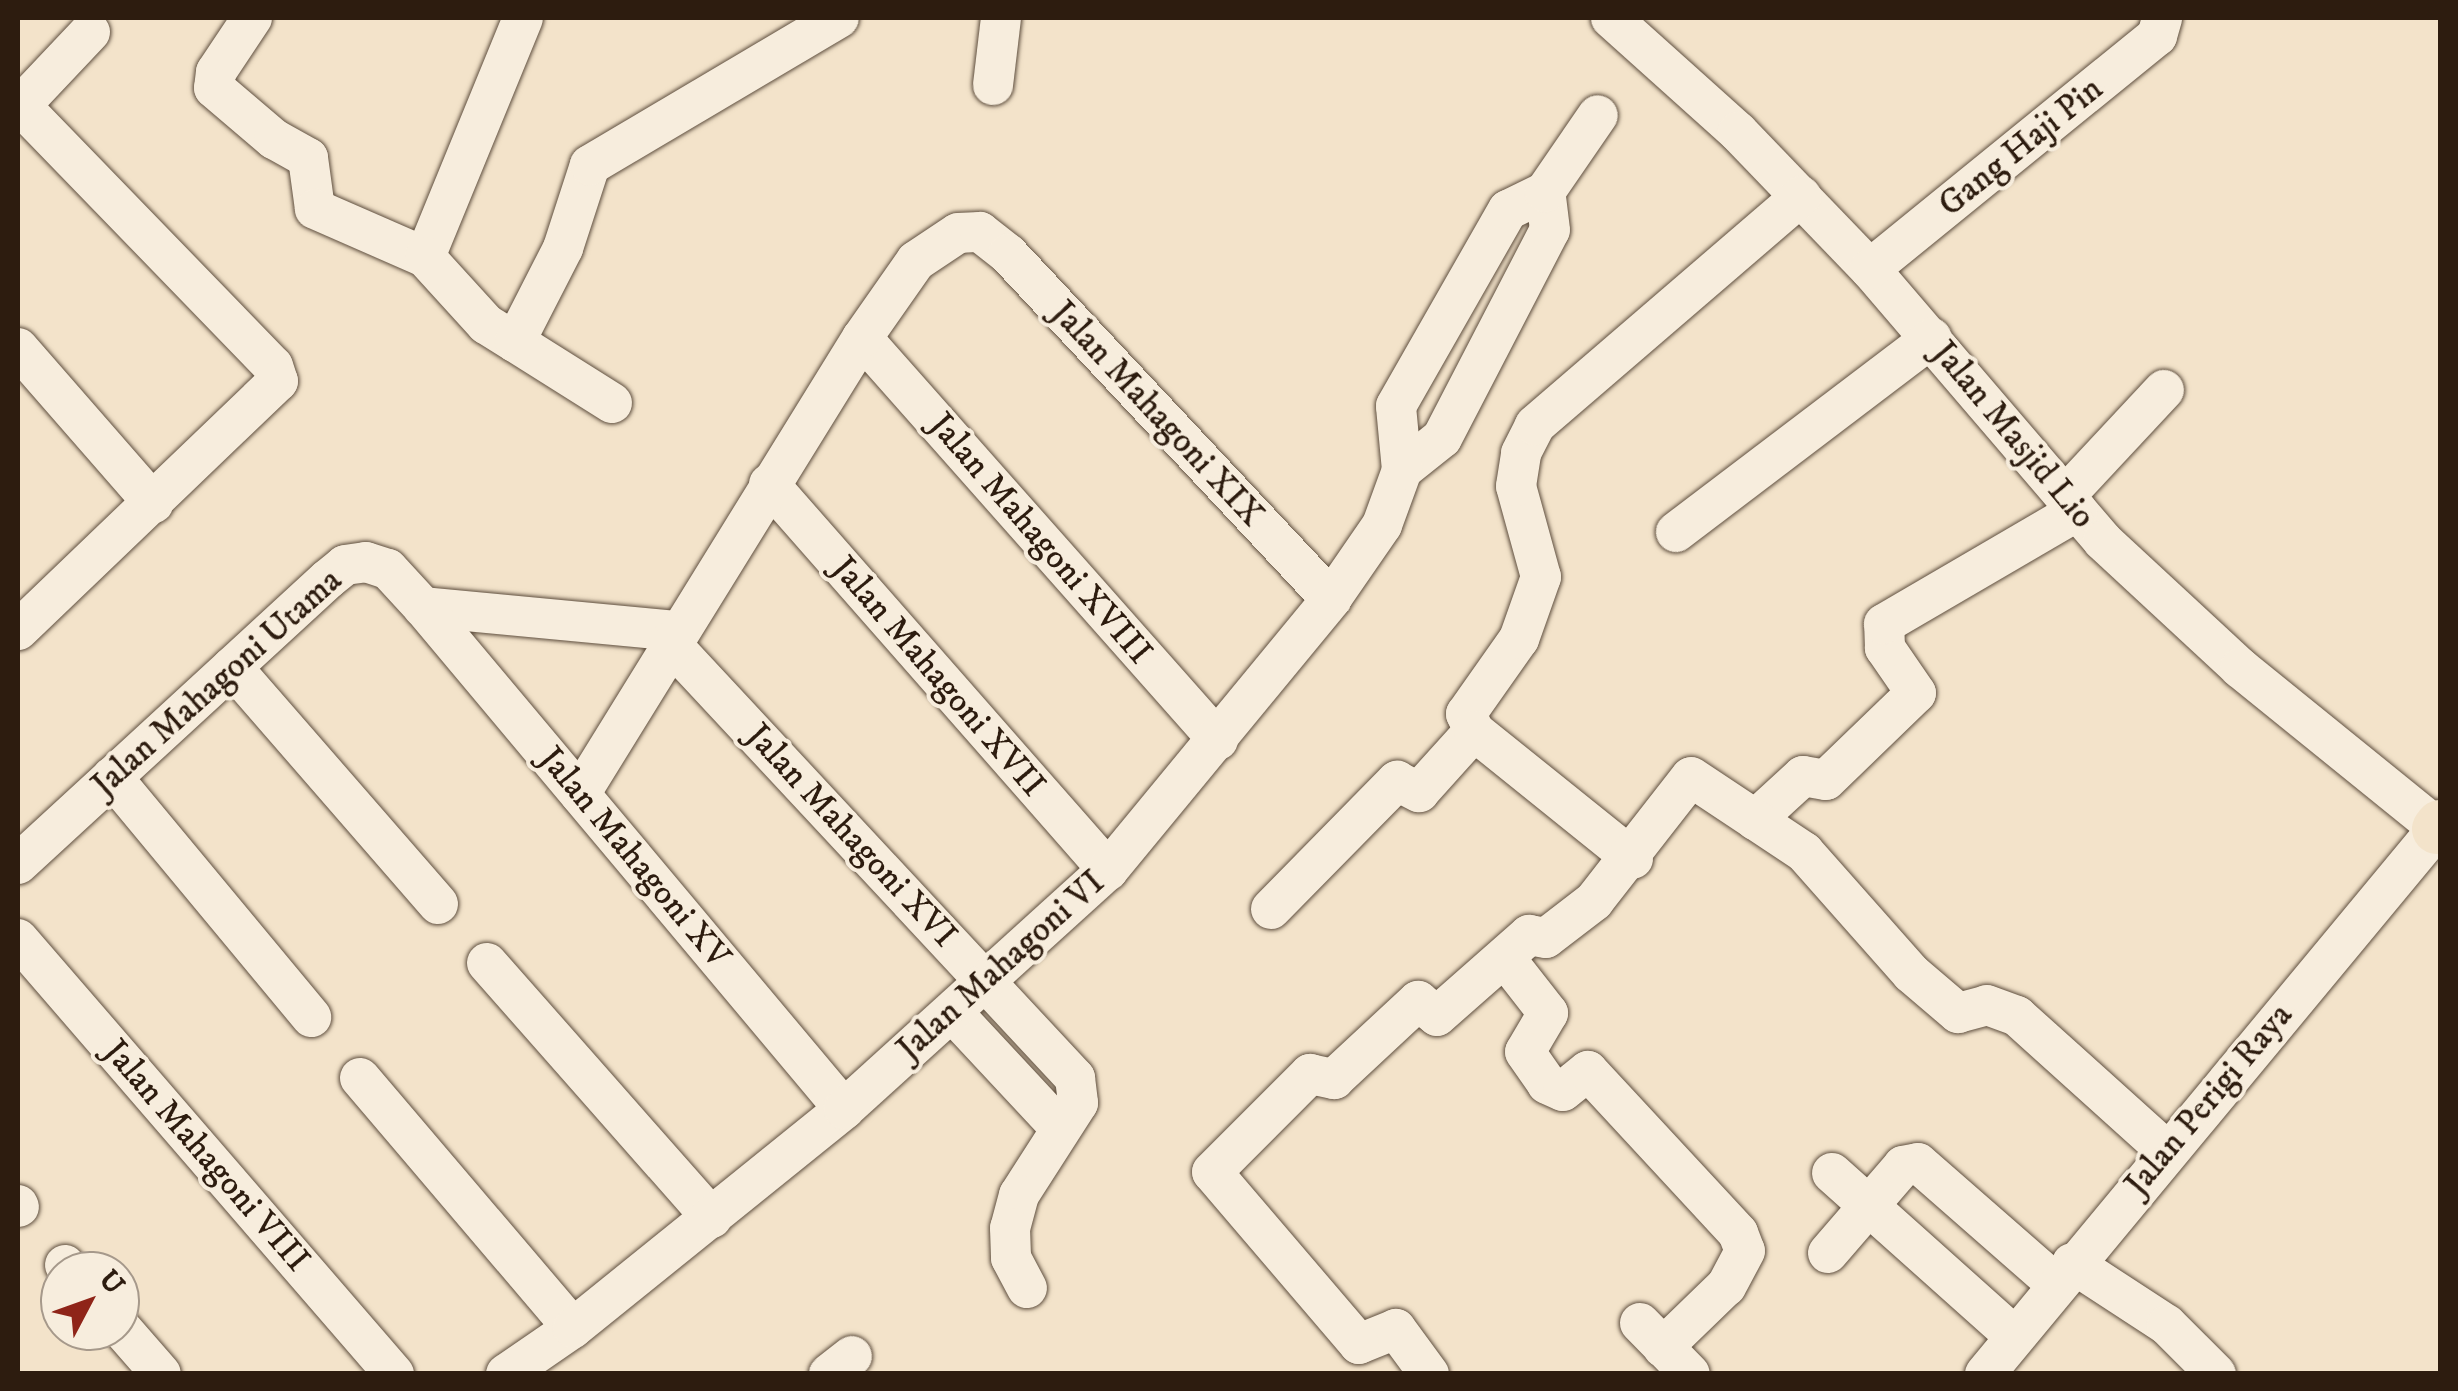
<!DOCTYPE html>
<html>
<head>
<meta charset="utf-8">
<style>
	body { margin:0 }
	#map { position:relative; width:2458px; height:1391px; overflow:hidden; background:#f3e3ca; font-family:"IM FELL DW Pica",serif }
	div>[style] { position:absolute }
	.roads { filter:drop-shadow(0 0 2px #5e4e3e) drop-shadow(0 0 2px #5e4e3e) }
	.minor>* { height:40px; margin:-20px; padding:0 20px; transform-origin:20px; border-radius:20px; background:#f7eddd }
	.major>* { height:50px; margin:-25px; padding:0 25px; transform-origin:25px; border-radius:25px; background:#f3e3ca }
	span { translate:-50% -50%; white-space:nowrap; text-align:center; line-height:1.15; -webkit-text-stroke:8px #f7eddd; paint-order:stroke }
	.street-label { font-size:35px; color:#2d1c0f }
	.frame { position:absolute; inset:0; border:20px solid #2d1c0f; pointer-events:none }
	.north { position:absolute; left:40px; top:1251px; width:100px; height:100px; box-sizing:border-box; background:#f7eddd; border:2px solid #a6998b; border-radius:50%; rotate:49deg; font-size:28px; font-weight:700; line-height:40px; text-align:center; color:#2d1c0f }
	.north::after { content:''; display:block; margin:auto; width:35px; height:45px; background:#8f2418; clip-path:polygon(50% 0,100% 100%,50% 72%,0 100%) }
</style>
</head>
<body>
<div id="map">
	<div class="roads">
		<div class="minor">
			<i style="left:252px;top:18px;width:65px;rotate:123.7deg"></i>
			<i style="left:216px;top:72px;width:16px;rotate:97deg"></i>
			<i style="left:214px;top:88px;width:79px;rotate:40.4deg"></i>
			<i style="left:274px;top:139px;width:39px;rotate:29deg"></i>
			<i style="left:308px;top:158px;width:51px;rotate:82.2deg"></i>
			<i style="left:315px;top:209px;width:120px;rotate:23.6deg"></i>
			<i style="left:1611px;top:18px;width:171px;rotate:41.9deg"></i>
			<i style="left:1738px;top:132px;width:190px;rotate:46.1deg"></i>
			<i style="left:1870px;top:269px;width:358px;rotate:49.4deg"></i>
			<i style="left:2103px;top:541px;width:187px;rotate:42.8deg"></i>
			<i style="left:2240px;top:668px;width:257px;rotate:39deg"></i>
			<i style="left:993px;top:85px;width:67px;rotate:-83.2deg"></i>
			<i style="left:18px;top:103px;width:366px;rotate:45.9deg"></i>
			<i style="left:273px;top:366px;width:16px;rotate:72deg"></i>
			<i style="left:278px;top:381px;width:360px;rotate:136.2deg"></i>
			<i style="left:22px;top:104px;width:99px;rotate:-46.6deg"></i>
			<i style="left:425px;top:257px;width:258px;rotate:-67.7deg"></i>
			<i style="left:425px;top:257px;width:91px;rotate:47.7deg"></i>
			<i style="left:486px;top:324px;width:34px;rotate:32deg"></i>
			<i style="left:1870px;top:269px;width:370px;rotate:-39.1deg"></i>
			<i style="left:2157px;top:36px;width:19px;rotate:-74deg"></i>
			<i style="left:862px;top:338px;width:537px;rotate:48.47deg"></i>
			<i style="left:18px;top:348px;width:206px;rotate:48.9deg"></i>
			<i style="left:612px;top:403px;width:115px;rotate:-147.8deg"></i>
			<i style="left:515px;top:342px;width:106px;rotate:-62.9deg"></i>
			<i style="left:563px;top:248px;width:87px;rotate:-72deg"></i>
			<i style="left:590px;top:165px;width:289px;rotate:-30.6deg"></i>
			<i style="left:1402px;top:470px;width:51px;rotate:-38.7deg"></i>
			<i style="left:1442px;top:438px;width:234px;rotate:-62.6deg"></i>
			<i style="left:1550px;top:230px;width:38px;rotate:-97deg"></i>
			<i style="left:769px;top:484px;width:514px;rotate:48.71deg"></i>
			<i style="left:2065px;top:496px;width:145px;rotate:-47deg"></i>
			<i style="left:1676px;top:532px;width:321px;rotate:-37.2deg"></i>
			<i style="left:423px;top:607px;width:255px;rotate:5.4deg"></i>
			<i style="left:669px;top:642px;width:596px;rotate:47.04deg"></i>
			<i style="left:1075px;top:1078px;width:25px;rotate:83deg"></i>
			<i style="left:1078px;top:1103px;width:109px;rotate:122.7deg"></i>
			<i style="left:1019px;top:1195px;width:34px;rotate:105deg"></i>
			<i style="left:1010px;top:1228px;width:30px;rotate:88deg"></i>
			<i style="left:1011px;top:1258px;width:34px;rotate:62deg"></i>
			<i style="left:232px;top:667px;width:314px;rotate:49deg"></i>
			<i style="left:1474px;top:731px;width:19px;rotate:-115deg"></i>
			<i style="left:1466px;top:714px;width:92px;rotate:-54.8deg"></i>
			<i style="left:1519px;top:639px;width:66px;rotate:-70.5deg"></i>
			<i style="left:1541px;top:577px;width:94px;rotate:-105.4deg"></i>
			<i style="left:1516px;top:486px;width:33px;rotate:-81deg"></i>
			<i style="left:1521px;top:453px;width:31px;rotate:-63deg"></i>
			<i style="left:1535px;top:425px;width:351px;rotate:-40.7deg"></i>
			<i style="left:112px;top:777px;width:312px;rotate:50.3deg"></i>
			<i style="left:580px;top:794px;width:536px;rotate:-58.27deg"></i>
			<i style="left:862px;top:338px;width:94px;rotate:-55deg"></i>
			<i style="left:916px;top:261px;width:50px;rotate:-33.7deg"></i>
			<i style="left:958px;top:233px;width:22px;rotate:-3deg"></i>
			<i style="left:980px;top:232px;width:36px;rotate:38deg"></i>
			<i style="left:1008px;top:254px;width:473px;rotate:46.9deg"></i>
			<i style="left:1755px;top:820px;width:65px;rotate:-42.5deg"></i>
			<i style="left:1803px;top:776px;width:23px;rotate:10deg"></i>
			<i style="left:1826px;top:780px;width:125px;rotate:-44deg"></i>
			<i style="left:1916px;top:693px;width:55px;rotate:-124.6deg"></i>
			<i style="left:1885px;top:648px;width:24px;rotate:-92deg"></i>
			<i style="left:1884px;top:624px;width:224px;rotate:-30.3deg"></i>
			<i style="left:18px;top:864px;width:421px;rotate:-42.6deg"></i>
			<i style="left:328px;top:579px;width:22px;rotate:-39deg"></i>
			<i style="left:345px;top:565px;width:21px;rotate:-8deg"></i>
			<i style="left:366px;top:562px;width:23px;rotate:18deg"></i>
			<i style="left:388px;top:569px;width:52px;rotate:47.4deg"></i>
			<i style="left:423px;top:607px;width:655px;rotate:50.02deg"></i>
			<i style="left:1271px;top:909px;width:180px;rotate:-45.5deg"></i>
			<i style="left:1397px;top:781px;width:25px;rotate:27deg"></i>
			<i style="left:1419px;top:792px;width:82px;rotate:-48deg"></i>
			<i style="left:1474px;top:731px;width:204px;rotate:38.8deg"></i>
			<i style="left:18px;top:939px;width:575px;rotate:49.16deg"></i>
			<i style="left:1505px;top:958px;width:70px;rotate:52deg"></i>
			<i style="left:1548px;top:1013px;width:45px;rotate:120.5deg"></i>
			<i style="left:1525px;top:1052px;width:39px;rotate:55deg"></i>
			<i style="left:1547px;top:1084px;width:17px;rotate:24deg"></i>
			<i style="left:1563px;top:1091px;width:32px;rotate:-39deg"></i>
			<i style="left:1588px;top:1071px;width:221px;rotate:47.2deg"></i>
			<i style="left:1738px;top:1233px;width:19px;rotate:69deg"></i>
			<i style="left:1745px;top:1251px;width:40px;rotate:118deg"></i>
			<i style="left:1726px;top:1286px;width:88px;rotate:135.9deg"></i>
			<i style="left:487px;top:963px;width:340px;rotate:48.6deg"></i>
			<i style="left:952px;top:1012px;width:158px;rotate:47deg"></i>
			<i style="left:360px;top:1078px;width:328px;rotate:49.6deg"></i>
			<i style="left:1832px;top:1173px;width:244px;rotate:41.8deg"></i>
			<i style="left:18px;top:1205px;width:2px;rotate:63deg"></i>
			<i style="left:1828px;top:1253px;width:115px;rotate:-49.2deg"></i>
			<i style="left:1903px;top:1166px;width:15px;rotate:-11deg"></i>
			<i style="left:1918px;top:1163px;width:182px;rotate:41.2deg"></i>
			<i style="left:2072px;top:1263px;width:113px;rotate:33.1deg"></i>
			<i style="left:2167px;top:1325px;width:69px;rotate:45deg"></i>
			<i style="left:65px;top:1265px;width:8px;rotate:50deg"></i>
			<i style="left:1640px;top:1323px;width:71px;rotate:45.6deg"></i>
			<i style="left:120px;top:1327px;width:62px;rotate:48.9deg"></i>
			<i style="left:506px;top:1374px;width:81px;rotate:-34.5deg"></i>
			<i style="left:573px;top:1328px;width:348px;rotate:-38.9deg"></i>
			<i style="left:844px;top:1109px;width:356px;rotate:-42.2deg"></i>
			<i style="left:1108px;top:870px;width:351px;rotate:-50.5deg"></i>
			<i style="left:1331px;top:599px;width:90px;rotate:-55.4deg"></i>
			<i style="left:1382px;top:525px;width:59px;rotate:-70deg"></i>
			<i style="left:1402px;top:470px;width:64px;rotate:-95.4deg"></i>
			<i style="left:1396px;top:406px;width:226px;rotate:-60.3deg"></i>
			<i style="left:1508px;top:210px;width:41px;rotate:-25.9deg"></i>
			<i style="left:1545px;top:192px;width:93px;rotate:-55.5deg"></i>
			<i style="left:829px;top:1374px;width:29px;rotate:-38deg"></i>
			<i style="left:1429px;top:1374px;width:56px;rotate:-126.3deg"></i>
			<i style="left:1396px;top:1329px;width:40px;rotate:158deg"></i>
			<i style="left:1359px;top:1344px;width:226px;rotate:-130.5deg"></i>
			<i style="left:1212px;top:1172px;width:139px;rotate:-45deg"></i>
			<i style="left:1310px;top:1074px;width:25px;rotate:12deg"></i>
			<i style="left:1334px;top:1079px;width:115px;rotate:-42.9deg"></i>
			<i style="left:1418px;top:1001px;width:24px;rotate:38deg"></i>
			<i style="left:1437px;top:1016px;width:123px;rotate:-41.4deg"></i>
			<i style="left:1529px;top:935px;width:17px;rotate:10deg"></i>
			<i style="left:1546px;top:938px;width:61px;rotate:-37.6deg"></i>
			<i style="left:1594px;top:901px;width:157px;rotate:-52deg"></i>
			<i style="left:1691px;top:777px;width:136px;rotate:33.6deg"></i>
			<i style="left:1804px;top:852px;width:162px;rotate:48.5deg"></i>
			<i style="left:1911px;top:973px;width:62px;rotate:40.4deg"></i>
			<i style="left:1958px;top:1013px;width:30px;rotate:-15deg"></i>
			<i style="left:1987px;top:1005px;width:32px;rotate:20deg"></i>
			<i style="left:2017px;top:1016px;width:200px;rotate:42deg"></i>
			<i style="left:1985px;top:1374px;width:708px;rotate:-50.33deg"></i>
		</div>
		<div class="major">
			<i style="left:2437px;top:829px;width:5px;rotate:-53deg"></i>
		</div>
	</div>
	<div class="street-label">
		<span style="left:2021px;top:147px;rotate:-39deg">Gang Haji Pin</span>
		<span style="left:1157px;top:414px;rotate:47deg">Jalan Mahagoni XIX</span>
		<span style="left:2013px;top:435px;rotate:50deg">Jalan Masjid Lio</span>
		<span style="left:1040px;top:539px;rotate:49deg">Jalan Mahagoni XVIII</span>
		<span style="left:938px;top:677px;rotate:49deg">Jalan Mahagoni XVII</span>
		<span style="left:217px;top:683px;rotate:-42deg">Jalan Mahagoni Utama</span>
		<span style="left:851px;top:836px;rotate:47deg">Jalan Mahagoni XVI</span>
		<span style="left:634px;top:858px;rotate:50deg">Jalan Mahagoni XV</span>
		<span style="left:1001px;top:966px;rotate:-42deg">Jalan Mahagoni VI</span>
		<span style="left:2209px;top:1100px;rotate:-50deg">Jalan Perigi Raya</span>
		<span style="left:206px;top:1156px;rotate:49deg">Jalan Mahagoni VIII</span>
	</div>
	<div class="frame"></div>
	<div class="north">U</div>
</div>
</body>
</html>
